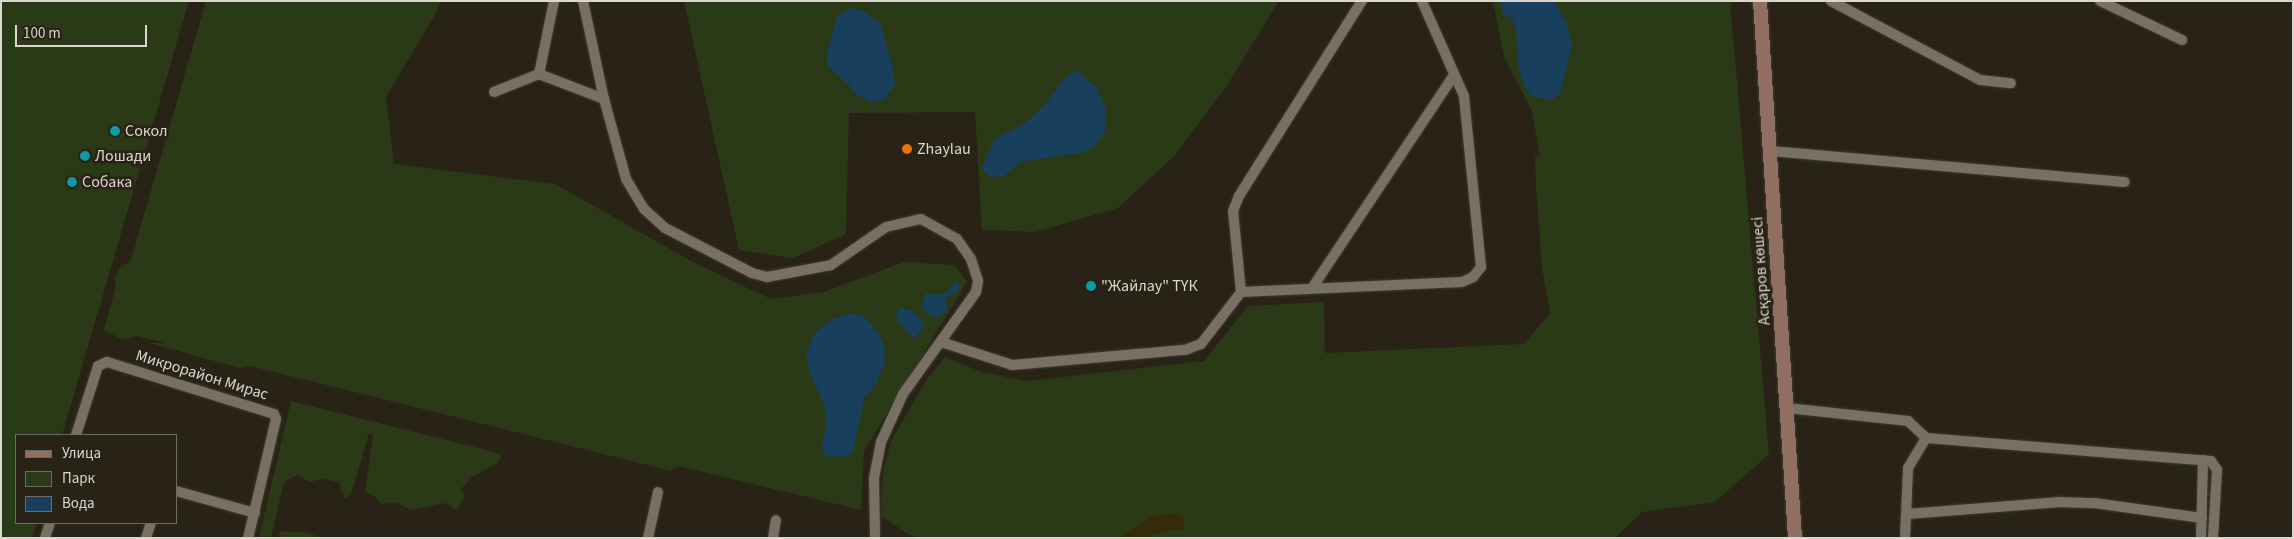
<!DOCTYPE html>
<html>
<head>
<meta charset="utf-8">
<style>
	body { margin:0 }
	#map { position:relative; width:2294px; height:539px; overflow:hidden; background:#292317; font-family:"Source Sans 3",sans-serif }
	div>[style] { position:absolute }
	.green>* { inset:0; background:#2a3916 }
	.sand>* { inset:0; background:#332b09 }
	.water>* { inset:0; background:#183f5c }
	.roads { filter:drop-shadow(0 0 1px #423d34) drop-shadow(0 0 1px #423d34) }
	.street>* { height:10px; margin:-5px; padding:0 5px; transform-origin:5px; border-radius:5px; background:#787062 }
	.secondary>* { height:14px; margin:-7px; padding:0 7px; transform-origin:7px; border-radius:7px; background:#906e61 }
	.dots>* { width:14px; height:14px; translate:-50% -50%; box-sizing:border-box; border:2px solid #292317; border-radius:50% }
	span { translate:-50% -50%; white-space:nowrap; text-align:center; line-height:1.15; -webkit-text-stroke:5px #292317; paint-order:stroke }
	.poi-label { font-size:16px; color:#dbd7cf }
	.left { translate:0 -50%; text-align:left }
	.street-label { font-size:16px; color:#dbd7cf }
	.frame { position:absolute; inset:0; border:2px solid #dbd7cf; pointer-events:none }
	.legend { position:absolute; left:15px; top:434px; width:162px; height:90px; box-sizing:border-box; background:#292317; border:1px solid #706b61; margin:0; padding:6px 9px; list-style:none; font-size:15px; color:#dbd7cf }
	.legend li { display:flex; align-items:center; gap:10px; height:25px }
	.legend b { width:25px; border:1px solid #706b61 }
	.scale { position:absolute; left:15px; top:25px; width:132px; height:22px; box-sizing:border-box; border:2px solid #dbd7cf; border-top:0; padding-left:6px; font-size:15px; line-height:18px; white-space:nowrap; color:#dbd7cf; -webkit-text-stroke:4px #292317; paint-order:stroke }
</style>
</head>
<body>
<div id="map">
	<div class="green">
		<i style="clip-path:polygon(1px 1px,189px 1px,62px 435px,16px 435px,16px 523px,37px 523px,32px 538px,1px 538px)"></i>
		<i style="clip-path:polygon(206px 1px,440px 1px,436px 13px,386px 97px,394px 164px,555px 184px,693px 262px,771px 299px,824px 292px,904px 262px,955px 265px,967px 282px,864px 451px,861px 510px,678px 466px,671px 471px,250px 366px,240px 368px,149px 343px,167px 343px,136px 336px,123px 340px,104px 330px,116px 286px,114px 279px,121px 265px,130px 263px)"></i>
		<i style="clip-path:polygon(684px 1px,1279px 1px,1226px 87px,1175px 155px,1118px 208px,1035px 232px,982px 230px,975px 112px,849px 113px,846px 234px,793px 258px,739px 250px)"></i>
		<i style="clip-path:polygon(1493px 1px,1730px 1px,1769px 454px,1715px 502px,1642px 512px,1615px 538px,921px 538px,908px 534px,881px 516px,883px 471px,891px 441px,927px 379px,945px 357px,982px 372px,1027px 381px,1204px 361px,1248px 306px,1324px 302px,1325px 353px,1524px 344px,1550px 313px,1542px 268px,1536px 186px,1535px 156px,1540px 157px,1532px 111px,1504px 57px)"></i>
		<i style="clip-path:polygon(291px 401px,490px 451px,501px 455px,499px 462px,472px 477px,461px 489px,465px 497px,456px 510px,446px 503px,411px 510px,397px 503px,381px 504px,376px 497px,365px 492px,373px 436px,369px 433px,352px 492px,345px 499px,339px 482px,322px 479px,309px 482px,297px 475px,284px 482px,271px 538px,259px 538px)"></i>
		<i style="clip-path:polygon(281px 531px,302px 532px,325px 538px,277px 538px)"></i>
	</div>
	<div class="sand">
		<i style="clip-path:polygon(1173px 513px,1179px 514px,1185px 522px,1182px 530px,1170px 530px,1145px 538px,1120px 538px,1150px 517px)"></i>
	</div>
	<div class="water">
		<i style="clip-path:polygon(1500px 1px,1554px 1px,1567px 24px,1572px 46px,1560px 93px,1552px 100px,1531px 96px,1524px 85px,1519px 71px,1516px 28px,1512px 19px,1503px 13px)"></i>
		<i style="clip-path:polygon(851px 8px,864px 11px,881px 24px,893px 68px,895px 85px,886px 98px,873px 103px,855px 94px,849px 85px,827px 66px,827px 52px,838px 15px)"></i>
		<i style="clip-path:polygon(1076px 70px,1097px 88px,1106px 109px,1105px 131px,1096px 145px,1086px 152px,1020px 162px,1004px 176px,990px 177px,981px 168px,996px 138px,1022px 125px,1043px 107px,1062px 81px)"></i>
		<i style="clip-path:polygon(956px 281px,960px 283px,958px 291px,946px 298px,947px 311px,937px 317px,925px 312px,922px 306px,925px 293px,944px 295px)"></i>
		<i style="clip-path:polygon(900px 307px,915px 312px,925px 326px,914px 339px,898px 321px,896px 315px)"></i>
		<i style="clip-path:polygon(851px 313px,864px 316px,878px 333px,884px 344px,885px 361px,877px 382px,864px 399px,854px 448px,849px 456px,830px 457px,824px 454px,822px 446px,826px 423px,825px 407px,810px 373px,806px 355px,815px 332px,833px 319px)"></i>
	</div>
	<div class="roads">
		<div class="street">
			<i style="left:554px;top:1px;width:75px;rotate:101.6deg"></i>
			<i style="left:539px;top:74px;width:70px;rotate:21deg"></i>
			<i style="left:583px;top:1px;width:100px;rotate:77.9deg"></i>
			<i style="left:604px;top:99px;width:83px;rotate:74.6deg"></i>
			<i style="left:626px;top:179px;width:35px;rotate:59deg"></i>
			<i style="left:644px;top:209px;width:28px;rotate:42deg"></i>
			<i style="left:665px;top:228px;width:98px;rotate:27.3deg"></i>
			<i style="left:752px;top:273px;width:16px;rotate:15deg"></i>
			<i style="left:767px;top:277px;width:65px;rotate:-10.6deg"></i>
			<i style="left:831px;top:265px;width:67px;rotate:-34.6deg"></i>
			<i style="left:886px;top:227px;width:36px;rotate:-13deg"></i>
			<i style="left:921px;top:219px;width:41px;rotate:29.1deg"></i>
			<i style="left:957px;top:239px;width:24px;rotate:55deg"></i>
			<i style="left:971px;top:259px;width:23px;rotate:72deg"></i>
			<i style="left:978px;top:281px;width:11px;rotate:100deg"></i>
			<i style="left:976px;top:292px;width:125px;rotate:125.6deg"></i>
			<i style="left:903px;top:394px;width:53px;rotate:114.6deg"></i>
			<i style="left:881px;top:442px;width:37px;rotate:101deg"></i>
			<i style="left:874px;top:478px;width:60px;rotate:89deg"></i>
			<i style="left:1831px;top:1px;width:169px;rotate:27.9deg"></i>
			<i style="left:1980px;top:80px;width:31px;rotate:6deg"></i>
			<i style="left:2100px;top:1px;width:91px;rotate:25.4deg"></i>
			<i style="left:494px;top:92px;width:48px;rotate:-21.8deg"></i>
			<i style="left:1770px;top:151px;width:356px;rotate:5deg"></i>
			<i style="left:1312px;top:288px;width:256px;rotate:-56.3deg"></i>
			<i style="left:1241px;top:292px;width:81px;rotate:-95.6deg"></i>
			<i style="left:1233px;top:211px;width:16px;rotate:-68deg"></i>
			<i style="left:1239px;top:196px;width:231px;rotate:-57.8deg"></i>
			<i style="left:941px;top:342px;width:75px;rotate:17.9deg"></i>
			<i style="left:1012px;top:365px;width:174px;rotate:-5deg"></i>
			<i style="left:1185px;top:350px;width:17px;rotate:-21deg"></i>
			<i style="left:1201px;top:344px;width:66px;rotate:-52.4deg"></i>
			<i style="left:1241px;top:292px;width:221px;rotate:-2.6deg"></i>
			<i style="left:1462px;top:282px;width:12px;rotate:-24deg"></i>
			<i style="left:1473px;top:277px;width:13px;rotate:-51deg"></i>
			<i style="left:1481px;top:267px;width:172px;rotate:-95.7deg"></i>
			<i style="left:1464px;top:96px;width:104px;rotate:-113.9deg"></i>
			<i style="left:1787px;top:408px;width:122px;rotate:6.1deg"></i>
			<i style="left:1908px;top:421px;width:25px;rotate:43deg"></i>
			<i style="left:1926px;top:438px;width:286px;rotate:4.6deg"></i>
			<i style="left:2211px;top:461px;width:11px;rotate:56deg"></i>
			<i style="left:2217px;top:470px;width:68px;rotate:93.4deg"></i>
			<i style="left:76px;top:435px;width:72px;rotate:-72.3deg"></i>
			<i style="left:98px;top:366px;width:10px;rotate:-24deg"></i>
			<i style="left:107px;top:362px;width:175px;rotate:17.3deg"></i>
			<i style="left:274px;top:414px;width:5px;rotate:68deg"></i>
			<i style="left:276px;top:419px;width:122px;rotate:103.2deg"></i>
			<i style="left:176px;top:491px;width:82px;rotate:15.6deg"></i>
			<i style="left:1907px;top:514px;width:151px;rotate:-4.5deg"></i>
			<i style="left:2058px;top:502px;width:36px;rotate:2deg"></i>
			<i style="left:2094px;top:503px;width:109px;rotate:7.9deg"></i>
			<i style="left:45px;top:538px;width:16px;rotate:-72deg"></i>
			<i style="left:146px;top:538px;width:16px;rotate:-72deg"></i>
			<i style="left:648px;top:538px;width:47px;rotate:-77.7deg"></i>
			<i style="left:773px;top:538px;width:18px;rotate:-81deg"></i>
			<i style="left:1905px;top:538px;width:70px;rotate:-87.5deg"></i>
			<i style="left:1908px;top:468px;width:35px;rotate:-59deg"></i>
			<i style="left:2201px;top:538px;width:78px;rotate:-88.5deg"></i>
		</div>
		<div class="secondary">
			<i style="left:1760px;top:1px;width:538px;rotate:86.27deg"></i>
		</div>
	</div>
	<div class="dots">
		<i style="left:115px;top:131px;background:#0f9aa8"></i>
		<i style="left:907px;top:149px;background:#e8710a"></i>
		<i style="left:85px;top:156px;background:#0f9aa8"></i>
		<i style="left:72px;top:182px;background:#0f9aa8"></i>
		<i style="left:1091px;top:286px;background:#0f9aa8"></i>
	</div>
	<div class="poi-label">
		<span class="left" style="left:125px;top:131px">Сокол</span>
		<span class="left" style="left:917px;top:149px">Zhaylau</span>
		<span class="left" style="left:95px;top:156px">Лошади</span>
		<span class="left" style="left:82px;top:182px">Собака</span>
		<span class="left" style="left:1101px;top:286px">"Жайлау" ТҮК</span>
	</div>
	<div class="street-label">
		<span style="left:1761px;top:271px;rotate:-94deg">Асқаров көшесі</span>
		<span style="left:202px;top:375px;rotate:17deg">Микрорайон Мирас</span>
	</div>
	<div class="frame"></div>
	<ul class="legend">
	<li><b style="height:6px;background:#906e61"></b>Улица</li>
	<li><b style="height:14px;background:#2a3916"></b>Парк</li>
	<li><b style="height:14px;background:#183f5c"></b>Вода</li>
	</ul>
	<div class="scale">100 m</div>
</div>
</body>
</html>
